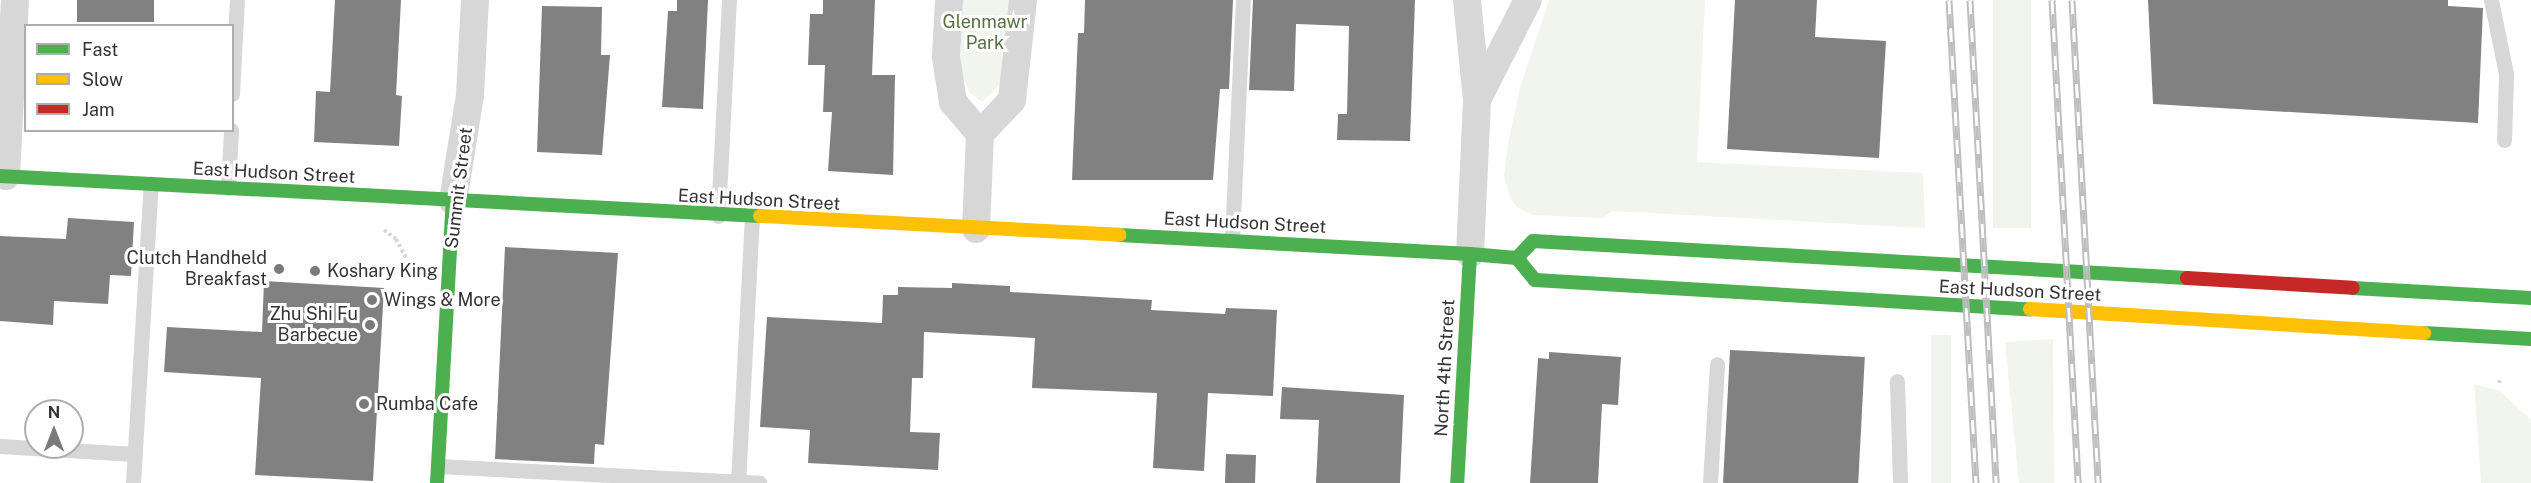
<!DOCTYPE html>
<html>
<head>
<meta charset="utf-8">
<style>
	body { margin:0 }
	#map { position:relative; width:2531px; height:483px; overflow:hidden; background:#fff; font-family:"Public Sans",sans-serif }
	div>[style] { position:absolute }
	.green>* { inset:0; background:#f1f5ed; transform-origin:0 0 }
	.building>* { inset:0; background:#818181; transform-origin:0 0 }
	.path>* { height:4px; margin-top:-2px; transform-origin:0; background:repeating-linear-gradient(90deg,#d6d6d6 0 3px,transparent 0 6px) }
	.lane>* { height:15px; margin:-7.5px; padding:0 7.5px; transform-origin:7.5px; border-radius:7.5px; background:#d7d7d7 }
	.street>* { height:28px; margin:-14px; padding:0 14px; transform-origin:14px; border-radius:14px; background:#d7d7d7 }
	.fast>* { height:14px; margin:-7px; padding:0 7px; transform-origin:7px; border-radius:7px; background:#4caf50 }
	.slow>* { height:14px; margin:-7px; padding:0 7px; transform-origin:7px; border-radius:7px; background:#ffc107 }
	.jam>* { height:14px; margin:-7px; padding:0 7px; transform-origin:7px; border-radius:7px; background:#c62828 }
	.rail>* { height:7px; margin-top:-3.5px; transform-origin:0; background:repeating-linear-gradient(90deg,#fff 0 14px,#bebebe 0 28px); box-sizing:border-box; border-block:2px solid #bebebe }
	.dots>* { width:16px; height:16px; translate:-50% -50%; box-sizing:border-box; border:3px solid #fff; border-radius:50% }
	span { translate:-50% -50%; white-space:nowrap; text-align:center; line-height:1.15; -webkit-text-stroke:6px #fff; paint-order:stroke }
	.park-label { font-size:18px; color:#56703f }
	.street-label { font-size:18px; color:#333 }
	.poi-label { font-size:18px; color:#333 }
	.right { translate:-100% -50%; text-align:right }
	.left { translate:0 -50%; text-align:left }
	.legend { position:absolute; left:24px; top:24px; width:210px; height:108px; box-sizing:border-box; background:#fff; border:2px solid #adadad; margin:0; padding:8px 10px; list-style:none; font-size:18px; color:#333 }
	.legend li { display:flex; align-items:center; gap:12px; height:30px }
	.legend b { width:30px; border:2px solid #adadad }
	.north { position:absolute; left:24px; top:399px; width:60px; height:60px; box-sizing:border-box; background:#fff; border:2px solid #adadad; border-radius:50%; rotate:0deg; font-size:16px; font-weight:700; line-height:24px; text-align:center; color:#333 }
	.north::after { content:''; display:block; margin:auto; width:21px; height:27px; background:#7a7a7a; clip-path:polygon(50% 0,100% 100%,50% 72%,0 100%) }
</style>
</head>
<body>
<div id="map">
	<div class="green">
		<i style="clip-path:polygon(963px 0,1009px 0,1001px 83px,982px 102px,969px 92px,960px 67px)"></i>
		<i style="clip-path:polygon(1549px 0,1705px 0,1697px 162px,1923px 173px,1925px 228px,1612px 211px,1603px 218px,1533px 215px,1518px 208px,1511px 200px,1504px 177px,1508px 143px,1520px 88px)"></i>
		<i style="left:1993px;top:0;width:38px;height:228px"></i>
		<i style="left:1931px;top:335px;width:20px;height:148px"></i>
		<i style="clip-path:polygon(2053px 339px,2054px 483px,2019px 483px,2005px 342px)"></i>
		<i style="clip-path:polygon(2474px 384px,2500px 391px,2531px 420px,2531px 483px,2481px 483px)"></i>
	</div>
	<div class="building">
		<i style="left:77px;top:0;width:77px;height:22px"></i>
		<i style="clip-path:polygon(335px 0,401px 0,396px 95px,402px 96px,399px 146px,314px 142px,316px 91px,330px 92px)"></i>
		<i style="clip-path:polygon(677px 0,708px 0,703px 109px,662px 107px,668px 11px,677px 11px)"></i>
		<i style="clip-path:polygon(823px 0,875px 0,872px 75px,895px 75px,893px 175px,828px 171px,832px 112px,823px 112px,825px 65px,808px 65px,810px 14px,823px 14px)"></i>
		<i style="clip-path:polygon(1085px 0,1233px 0,1229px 89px,1220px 89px,1213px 180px,1072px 180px,1078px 33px,1084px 33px)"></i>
		<i style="clip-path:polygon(1253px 0,1415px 0,1410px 141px,1337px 140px,1338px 114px,1347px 114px,1349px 26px,1296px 24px,1294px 91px,1249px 90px)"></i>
		<i style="clip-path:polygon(1735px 0,1817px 0,1815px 37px,1886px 41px,1879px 158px,1727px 149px)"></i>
		<i style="clip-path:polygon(2148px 0,2448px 0,2448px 6px,2483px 8px,2478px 123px,2153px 104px)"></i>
		<i style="clip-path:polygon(542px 6px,602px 7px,601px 55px,610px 55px,602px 155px,537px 152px)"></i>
		<i style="clip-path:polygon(68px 218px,134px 222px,131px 276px,110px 275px,108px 304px,54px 301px,53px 325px,0 321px,0 236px,66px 239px)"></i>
		<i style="clip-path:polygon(505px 247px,618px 253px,604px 445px,595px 444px,594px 464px,495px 459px)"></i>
		<i style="clip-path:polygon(264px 281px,384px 288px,373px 481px,255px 475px,261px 378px,164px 372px,167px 327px,262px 332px)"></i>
		<i style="clip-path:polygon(952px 283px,1010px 286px,1010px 292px,1152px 300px,1151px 310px,1225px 314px,1226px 308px,1277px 310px,1273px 396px,1208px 393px,1204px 471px,1153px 468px,1157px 393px,1032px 388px,1035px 338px,924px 332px,923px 378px,912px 378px,910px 432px,940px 433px,938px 470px,808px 463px,810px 430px,760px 427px,767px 317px,882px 323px,883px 295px,898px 295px,898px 287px,952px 288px)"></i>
		<i style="left:1730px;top:350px;width:135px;height:133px;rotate:3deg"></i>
		<i style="clip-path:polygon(1549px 352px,1621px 357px,1618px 405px,1602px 404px,1598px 483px,1530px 483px,1538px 358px,1549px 359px)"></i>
		<i style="clip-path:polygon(1282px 387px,1404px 395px,1400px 483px,1316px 483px,1319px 420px,1280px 419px)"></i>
		<i style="left:1226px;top:454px;width:30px;height:29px;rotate:2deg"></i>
	</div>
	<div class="path">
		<i style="left:384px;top:230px;width:15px;rotate:37deg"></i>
		<i style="left:396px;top:239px;width:36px;rotate:62deg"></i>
		<i style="left:2499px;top:383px;width:6px;rotate:-72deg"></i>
	</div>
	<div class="lane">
		<i style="left:2491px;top:0;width:76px;rotate:78.5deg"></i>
		<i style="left:2506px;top:74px;width:66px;rotate:91.7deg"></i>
		<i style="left:232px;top:94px;width:94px;rotate:-87deg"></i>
		<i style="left:228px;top:188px;width:58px;rotate:-87deg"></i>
		<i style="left:718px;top:216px;width:216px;rotate:-87.1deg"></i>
		<i style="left:1232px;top:240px;width:240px;rotate:-87.4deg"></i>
		<i style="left:1897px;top:381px;width:102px;rotate:88.3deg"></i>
		<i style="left:0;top:446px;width:135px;rotate:3.4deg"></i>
		<i style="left:438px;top:466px;width:322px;rotate:3deg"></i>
		<i style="left:133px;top:483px;width:300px;rotate:-86.6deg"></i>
		<i style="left:738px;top:483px;width:265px;rotate:-87deg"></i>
		<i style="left:1710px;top:483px;width:119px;rotate:-86.6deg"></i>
	</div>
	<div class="street">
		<i style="left:949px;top:0;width:57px;rotate:93deg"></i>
		<i style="left:946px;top:57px;width:46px;rotate:81.2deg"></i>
		<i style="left:953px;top:102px;width:42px;rotate:49.8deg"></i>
		<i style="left:980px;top:134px;width:95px;rotate:92.4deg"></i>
		<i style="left:1467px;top:0;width:100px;rotate:84.3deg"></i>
		<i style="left:1477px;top:100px;width:154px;rotate:92.6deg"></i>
		<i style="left:1477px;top:100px;width:112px;rotate:-63deg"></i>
		<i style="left:980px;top:134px;width:47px;rotate:-46.7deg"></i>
		<i style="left:1012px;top:100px;width:101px;rotate:-83.7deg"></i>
		<i style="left:6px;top:176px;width:176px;rotate:-87.1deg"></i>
		<i style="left:453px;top:201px;width:107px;rotate:-80.9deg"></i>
		<i style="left:470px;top:95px;width:95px;rotate:-87deg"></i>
	</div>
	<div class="fast">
		<i style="left:0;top:176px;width:761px;rotate:3.01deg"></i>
		<i style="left:1119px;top:235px;width:352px;rotate:3.1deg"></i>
		<i style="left:1470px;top:254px;width:229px;rotate:93.2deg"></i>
		<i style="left:1470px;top:254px;width:47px;rotate:4.9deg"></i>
		<i style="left:1517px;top:258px;width:28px;rotate:51deg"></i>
		<i style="left:1535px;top:280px;width:496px;rotate:3.4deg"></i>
		<i style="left:1517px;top:258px;width:23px;rotate:-47deg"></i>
		<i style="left:1533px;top:241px;width:655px;rotate:3.24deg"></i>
		<i style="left:2353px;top:288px;width:178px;rotate:3.2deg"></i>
		<i style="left:2424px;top:333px;width:107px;rotate:3.2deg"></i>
		<i style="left:437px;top:483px;width:282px;rotate:-86.8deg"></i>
	</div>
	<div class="slow">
		<i style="left:760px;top:216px;width:360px;rotate:3deg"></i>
		<i style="left:2030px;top:309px;width:395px;rotate:3.5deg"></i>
	</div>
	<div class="jam">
		<i style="left:2187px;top:278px;width:166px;rotate:3.4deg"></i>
	</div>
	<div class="rail">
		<i style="left:1949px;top:0;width:484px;rotate:86.8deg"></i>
		<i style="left:1970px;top:0;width:484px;rotate:86.9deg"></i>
		<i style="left:2052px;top:0;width:484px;rotate:86.9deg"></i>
		<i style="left:2072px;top:0;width:484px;rotate:86.9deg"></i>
	</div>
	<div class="dots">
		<i style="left:279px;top:269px;background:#7a7a7a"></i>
		<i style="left:315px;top:271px;background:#7a7a7a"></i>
		<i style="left:372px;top:300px;background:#7a7a7a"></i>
		<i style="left:370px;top:325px;background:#7a7a7a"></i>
		<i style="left:364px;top:404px;background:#7a7a7a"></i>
	</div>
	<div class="park-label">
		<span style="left:985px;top:33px">Glenmawr<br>Park</span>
	</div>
	<div class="street-label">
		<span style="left:274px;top:173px;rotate:3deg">East Hudson Street</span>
		<span style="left:459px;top:188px;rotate:-83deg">Summit Street</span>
		<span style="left:759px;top:200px;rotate:3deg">East Hudson Street</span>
		<span style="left:1245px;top:223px;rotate:3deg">East Hudson Street</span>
		<span style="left:2020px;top:291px;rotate:3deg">East Hudson Street</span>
		<span style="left:1445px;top:368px;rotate:-87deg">North 4th Street</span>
	</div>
	<div class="poi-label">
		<span class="right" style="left:267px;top:269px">Clutch Handheld<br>Breakfast</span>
		<span class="left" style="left:327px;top:271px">Koshary King</span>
		<span class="left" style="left:384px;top:300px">Wings &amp; More</span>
		<span class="right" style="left:358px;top:325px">Zhu Shi Fu<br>Barbecue</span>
		<span class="left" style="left:376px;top:404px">Rumba Cafe</span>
	</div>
	<ul class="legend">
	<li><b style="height:8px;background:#4caf50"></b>Fast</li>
	<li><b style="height:8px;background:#ffc107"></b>Slow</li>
	<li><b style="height:8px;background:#c62828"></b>Jam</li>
	</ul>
	<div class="north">N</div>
</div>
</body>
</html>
